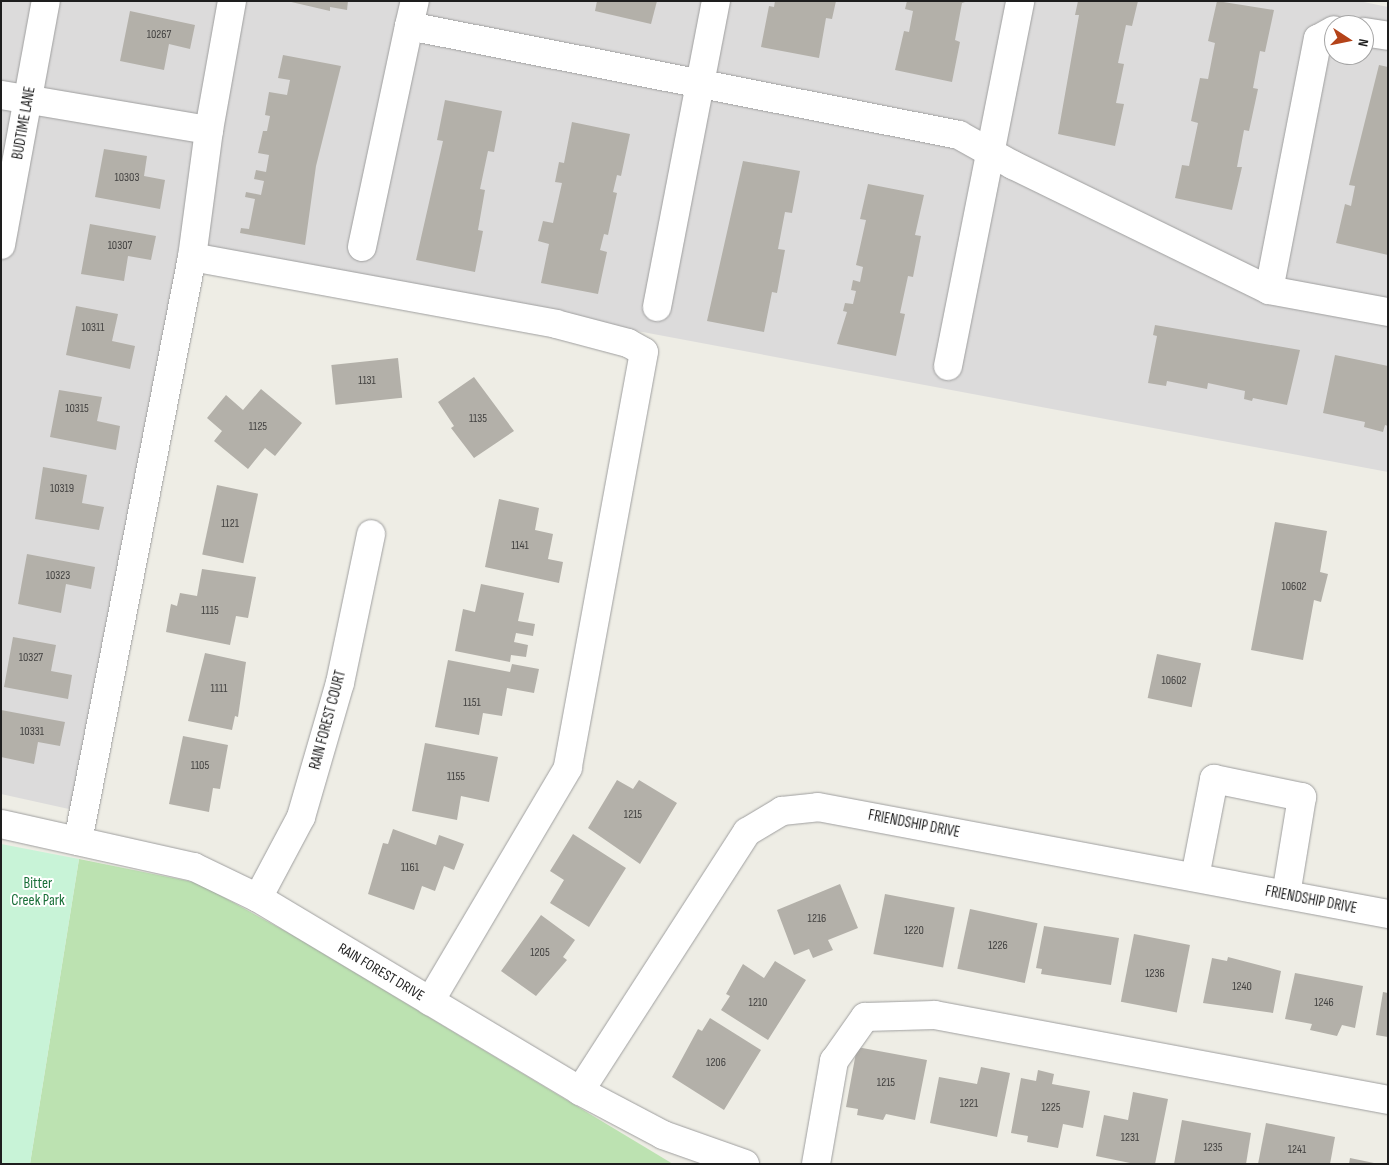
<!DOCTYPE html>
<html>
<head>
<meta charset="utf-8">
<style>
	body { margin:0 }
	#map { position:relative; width:1389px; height:1165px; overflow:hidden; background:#eeede5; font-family:"Sofia Sans Condensed",sans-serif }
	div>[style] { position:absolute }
	.residential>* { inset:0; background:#dcdbdb }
	.grass>* { inset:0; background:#bce2b1 }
	.park>* { inset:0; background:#c8f3d7 }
	.building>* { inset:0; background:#b3b0a9; transform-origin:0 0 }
	.roads { filter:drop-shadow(0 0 1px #9f9f9f) drop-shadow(0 0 1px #9f9f9f) }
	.minor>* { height:28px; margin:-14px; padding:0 14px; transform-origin:14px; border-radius:14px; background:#fff }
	span { translate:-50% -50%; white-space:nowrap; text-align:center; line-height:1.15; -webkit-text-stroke:4px #fff; paint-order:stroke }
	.number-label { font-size:12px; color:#434241 }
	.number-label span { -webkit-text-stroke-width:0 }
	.street-label { font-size:15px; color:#1e1e1e }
	.park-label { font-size:15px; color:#196f38 }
	.frame { position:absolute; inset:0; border:2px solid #1e1e1e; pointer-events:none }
	.north { position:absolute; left:1324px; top:15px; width:50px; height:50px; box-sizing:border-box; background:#fff; border:1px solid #a5a5a5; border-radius:50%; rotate:101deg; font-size:14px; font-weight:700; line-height:20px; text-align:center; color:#1e1e1e }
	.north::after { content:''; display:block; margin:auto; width:18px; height:22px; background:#b44319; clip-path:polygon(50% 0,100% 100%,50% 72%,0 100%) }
</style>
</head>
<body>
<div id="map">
	<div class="residential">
		<i style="clip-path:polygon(evenodd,1px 1px,1359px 1px,1388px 7px,1388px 472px,206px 250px,87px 813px,1px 794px,1px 1px,1334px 25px,1364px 25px,1364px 55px,1334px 55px,1334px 25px)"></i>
	</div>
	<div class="grass">
		<i style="clip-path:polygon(79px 859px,198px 883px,294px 936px,673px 1164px,30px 1164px)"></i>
	</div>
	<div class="park">
		<i style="clip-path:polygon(1px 844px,79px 859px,30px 1164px,1px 1164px)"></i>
	</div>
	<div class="building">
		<i style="clip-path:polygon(287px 1px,348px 1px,347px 10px,330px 7px,330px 11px)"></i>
		<i style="clip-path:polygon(597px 1px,657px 1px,651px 24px,595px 11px)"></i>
		<i style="clip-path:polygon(775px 1px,836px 1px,832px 19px,826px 18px,819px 58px,761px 47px,769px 6px,774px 7px)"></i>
		<i style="clip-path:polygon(907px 1px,968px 1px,962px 3px,955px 40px,960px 42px,952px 82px,895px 70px,904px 31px,909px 32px,913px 11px,905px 9px)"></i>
		<i style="clip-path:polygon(1078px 1px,1138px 1px,1132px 26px,1126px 25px,1118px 63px,1124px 64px,1116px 103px,1124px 104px,1115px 146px,1058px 134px,1079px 15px,1075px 15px)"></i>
		<i style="clip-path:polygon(1217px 1px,1274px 10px,1265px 52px,1260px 51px,1253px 88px,1258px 89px,1249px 131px,1244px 130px,1237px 167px,1242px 167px,1232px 210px,1175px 198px,1182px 165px,1189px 166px,1198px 123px,1191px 121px,1200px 78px,1208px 79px,1215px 43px,1208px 41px)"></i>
		<i style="clip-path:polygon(130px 11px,195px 25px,190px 49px,169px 44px,164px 70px,120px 61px)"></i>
		<i style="clip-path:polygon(283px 55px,341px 66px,316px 166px,305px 245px,240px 233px,241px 228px,249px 229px,255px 199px,245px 197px,246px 192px,261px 195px,264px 181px,254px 179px,256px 170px,266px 172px,269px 155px,258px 153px,263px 131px,267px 131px,270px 116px,265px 115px,269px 92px,287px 95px,290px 80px,278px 78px)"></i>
		<i style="clip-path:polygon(1379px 65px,1388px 67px,1388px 255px,1336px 243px,1345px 204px,1351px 206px,1355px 186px,1349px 185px)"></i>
		<i style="clip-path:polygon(445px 100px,502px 111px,494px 152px,488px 151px,480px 189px,485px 190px,478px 230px,483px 231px,475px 272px,416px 260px,443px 141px,437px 140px)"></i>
		<i style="clip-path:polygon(572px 122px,630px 134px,621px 176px,617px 175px,613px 192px,617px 193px,608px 235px,604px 234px,600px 250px,607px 252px,598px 294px,541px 283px,549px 244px,538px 241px,543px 221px,553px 223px,562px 183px,555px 182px,559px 162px,564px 163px)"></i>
		<i style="clip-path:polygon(104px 149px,147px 156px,144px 176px,165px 180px,160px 209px,95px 197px)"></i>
		<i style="clip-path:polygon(743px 161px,800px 171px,792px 213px,785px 212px,778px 249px,785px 250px,777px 293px,772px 292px,764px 332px,707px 321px)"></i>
		<i style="clip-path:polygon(868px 184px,924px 195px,915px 235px,921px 236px,913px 277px,908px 276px,900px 313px,905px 314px,896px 356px,837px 344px,847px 312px,843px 311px,845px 303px,853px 304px,856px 291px,851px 290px,853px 280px,860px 282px,863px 267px,856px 265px,866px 220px,860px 219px)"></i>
		<i style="clip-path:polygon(90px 224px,156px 236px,151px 260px,128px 256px,124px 281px,81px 274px)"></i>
		<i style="clip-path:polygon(76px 306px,118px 314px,112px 341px,135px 346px,130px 369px,66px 355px)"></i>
		<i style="clip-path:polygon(1155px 325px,1300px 350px,1287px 405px,1253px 398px,1252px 401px,1244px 399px,1245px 391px,1208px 383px,1207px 389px,1167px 381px,1166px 386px,1148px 383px,1157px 336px,1153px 335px)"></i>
		<i style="clip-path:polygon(1335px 355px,1388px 366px,1388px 426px,1385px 425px,1383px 432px,1364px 427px,1365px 422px,1323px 413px)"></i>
		<i style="left:398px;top:358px;width:40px;height:67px;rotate:84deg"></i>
		<i style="clip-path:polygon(474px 377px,514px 431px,474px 458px,451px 428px,454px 426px,438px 402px)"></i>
		<i style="clip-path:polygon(261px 389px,302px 423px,275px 456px,265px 448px,248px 469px,214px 441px,222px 431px,207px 418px,226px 395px,243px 410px)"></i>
		<i style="clip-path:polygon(59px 390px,102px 397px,97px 421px,120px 426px,116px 450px,50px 437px)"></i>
		<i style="clip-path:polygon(43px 467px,87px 475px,82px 503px,104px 507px,99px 530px,35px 519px)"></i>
		<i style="left:217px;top:485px;width:42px;height:71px;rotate:12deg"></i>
		<i style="clip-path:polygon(499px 499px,539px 508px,535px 530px,553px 534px,548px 559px,563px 562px,559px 583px,485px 567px)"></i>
		<i style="clip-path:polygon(1275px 522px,1327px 531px,1320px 572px,1328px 574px,1321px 602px,1314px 600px,1303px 660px,1251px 650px)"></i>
		<i style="clip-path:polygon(27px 554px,95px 567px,91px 589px,66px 584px,61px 613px,18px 604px)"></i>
		<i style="clip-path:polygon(202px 569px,256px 577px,248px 618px,236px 616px,230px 645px,166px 632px,171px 604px,177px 606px,180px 593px,197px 596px)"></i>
		<i style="clip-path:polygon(481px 584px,524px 593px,518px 621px,535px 624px,533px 636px,516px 633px,514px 642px,528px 645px,526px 657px,511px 655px,510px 662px,455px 651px,463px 609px,475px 612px)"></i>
		<i style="clip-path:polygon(13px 637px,56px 645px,51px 671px,72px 675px,68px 699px,4px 687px)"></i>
		<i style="clip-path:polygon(205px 653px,246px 662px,238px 717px,235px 716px,232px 730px,188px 721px)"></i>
		<i style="left:1157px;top:654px;width:45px;height:45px;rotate:12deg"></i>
		<i style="clip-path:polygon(448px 660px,510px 672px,512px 664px,539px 669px,534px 693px,507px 688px,502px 716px,483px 713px,479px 735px,435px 727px)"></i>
		<i style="clip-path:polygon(1px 710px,65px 722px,60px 746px,38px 742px,34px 764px,1px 757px)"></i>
		<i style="clip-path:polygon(183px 736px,228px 745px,220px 789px,213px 788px,209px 812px,169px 804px)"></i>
		<i style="clip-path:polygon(425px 743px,498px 757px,489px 802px,461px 796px,457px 820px,412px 811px)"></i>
		<i style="clip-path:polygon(617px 780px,633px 789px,639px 780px,677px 803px,640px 864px,588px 828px)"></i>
		<i style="clip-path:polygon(393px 829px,436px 845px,439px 835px,464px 844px,454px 870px,444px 866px,435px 891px,422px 886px,414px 910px,368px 894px,383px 843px,388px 844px)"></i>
		<i style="clip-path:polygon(573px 834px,626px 868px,589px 927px,550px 903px,564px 880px,550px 871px)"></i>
		<i style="clip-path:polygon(840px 884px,858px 928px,828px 940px,833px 950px,813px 958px,809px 949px,794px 955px,777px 910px)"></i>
		<i style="left:885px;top:894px;width:71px;height:61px;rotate:11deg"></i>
		<i style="left:970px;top:909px;width:69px;height:61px;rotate:12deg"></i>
		<i style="clip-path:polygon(541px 915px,575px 940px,563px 957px,567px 960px,536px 996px,501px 971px)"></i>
		<i style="clip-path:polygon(1044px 926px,1119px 938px,1111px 985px,1041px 974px,1042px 969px,1036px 968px)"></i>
		<i style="left:1134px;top:934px;width:57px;height:69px;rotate:11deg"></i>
		<i style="clip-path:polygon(1228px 957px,1281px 971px,1273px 1013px,1203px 1003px,1212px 958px,1227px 961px)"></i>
		<i style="clip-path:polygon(775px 961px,806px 980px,768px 1040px,721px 1010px,730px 996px,726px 994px,743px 964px,764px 978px)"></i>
		<i style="clip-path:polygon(1295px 973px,1363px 986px,1355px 1028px,1342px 1025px,1337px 1036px,1310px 1030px,1312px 1024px,1285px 1019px)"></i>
		<i style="clip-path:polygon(1383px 992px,1388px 993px,1388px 1037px,1376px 1035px)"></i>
		<i style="clip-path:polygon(710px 1018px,761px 1050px,724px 1110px,672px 1077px,698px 1029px,702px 1031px)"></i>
		<i style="clip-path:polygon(857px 1047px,927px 1060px,915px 1120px,886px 1114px,883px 1120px,857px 1115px,858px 1109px,846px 1107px)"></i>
		<i style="clip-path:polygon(981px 1067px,1010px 1073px,997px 1137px,930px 1123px,939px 1077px,977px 1084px)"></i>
		<i style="clip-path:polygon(1038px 1070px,1054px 1074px,1052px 1084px,1090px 1091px,1083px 1128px,1063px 1124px,1058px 1148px,1027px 1142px,1028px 1136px,1011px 1133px,1021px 1078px,1036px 1081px)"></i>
		<i style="clip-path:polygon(1133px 1092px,1168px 1099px,1155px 1164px,1135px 1164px,1096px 1156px,1104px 1115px,1128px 1120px)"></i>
		<i style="clip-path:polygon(1182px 1120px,1251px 1133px,1246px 1164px,1174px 1164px)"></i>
		<i style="clip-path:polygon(1266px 1123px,1335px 1137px,1330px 1164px,1258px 1164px)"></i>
		<i style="clip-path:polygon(1350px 1158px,1374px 1163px,1374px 1164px,1349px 1164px)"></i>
	</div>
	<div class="roads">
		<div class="minor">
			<i style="left:409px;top:26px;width:26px;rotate:-77deg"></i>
			<i style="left:1364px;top:32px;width:24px;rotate:9deg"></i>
			<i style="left:1px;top:95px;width:211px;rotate:9.6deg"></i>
			<i style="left:209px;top:130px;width:128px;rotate:97.6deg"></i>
			<i style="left:209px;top:130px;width:131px;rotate:-79.9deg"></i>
			<i style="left:1px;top:245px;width:248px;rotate:-79.6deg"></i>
			<i style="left:362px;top:247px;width:226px;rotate:-78deg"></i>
			<i style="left:409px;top:26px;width:561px;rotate:11.21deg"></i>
			<i style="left:959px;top:135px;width:62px;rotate:29.1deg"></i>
			<i style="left:1013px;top:165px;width:285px;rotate:26deg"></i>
			<i style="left:1269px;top:290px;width:121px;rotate:10.5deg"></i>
			<i style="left:1269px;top:290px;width:256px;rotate:-79deg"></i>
			<i style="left:1318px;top:39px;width:18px;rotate:-29deg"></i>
			<i style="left:657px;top:307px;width:312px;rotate:-79.1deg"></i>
			<i style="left:948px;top:366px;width:372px;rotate:-78.8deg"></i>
			<i style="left:1px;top:824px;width:198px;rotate:12.6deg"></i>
			<i style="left:194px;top:867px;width:71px;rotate:25.8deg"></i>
			<i style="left:258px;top:898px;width:375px;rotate:30.9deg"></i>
			<i style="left:580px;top:1091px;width:94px;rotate:27.9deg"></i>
			<i style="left:663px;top:1135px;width:87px;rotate:19.5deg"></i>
			<i style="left:78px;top:841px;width:595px;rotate:-78.95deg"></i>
			<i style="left:192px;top:257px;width:370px;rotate:10.4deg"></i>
			<i style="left:556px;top:324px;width:74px;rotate:14.8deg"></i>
			<i style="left:628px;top:343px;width:18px;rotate:29deg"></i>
			<i style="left:644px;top:352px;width:423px;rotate:100.4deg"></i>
			<i style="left:568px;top:768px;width:271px;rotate:120.6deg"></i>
			<i style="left:1195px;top:877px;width:100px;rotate:-79deg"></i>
			<i style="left:1214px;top:779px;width:90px;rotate:11.6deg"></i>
			<i style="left:1302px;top:797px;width:99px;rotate:99.3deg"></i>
			<i style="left:258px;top:898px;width:92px;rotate:-62deg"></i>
			<i style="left:301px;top:817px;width:140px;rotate:-73.8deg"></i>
			<i style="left:340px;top:683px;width:152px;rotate:-78.2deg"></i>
			<i style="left:580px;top:1091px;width:308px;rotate:-57.2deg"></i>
			<i style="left:747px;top:832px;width:41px;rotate:-31deg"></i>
			<i style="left:782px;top:811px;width:36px;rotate:-6deg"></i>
			<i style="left:818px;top:807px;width:580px;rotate:10.63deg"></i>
			<i style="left:816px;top:1164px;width:105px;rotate:-80.1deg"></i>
			<i style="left:834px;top:1061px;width:54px;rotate:-54.8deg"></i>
			<i style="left:865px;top:1017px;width:70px;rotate:-1.6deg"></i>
			<i style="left:935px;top:1015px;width:461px;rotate:10.6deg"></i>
		</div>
	</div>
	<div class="number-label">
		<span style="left:159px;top:35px">10267</span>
		<span style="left:127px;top:178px">10303</span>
		<span style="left:120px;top:246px">10307</span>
		<span style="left:93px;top:328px">10311</span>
		<span style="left:367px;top:381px">1131</span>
		<span style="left:77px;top:409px">10315</span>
		<span style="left:478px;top:419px">1135</span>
		<span style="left:258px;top:427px">1125</span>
		<span style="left:62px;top:489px">10319</span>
		<span style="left:230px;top:524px">1121</span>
		<span style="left:520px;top:546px">1141</span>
		<span style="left:58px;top:576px">10323</span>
		<span style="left:1294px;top:587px">10602</span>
		<span style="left:210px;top:611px">1115</span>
		<span style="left:31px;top:658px">10327</span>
		<span style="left:1174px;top:681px">10602</span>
		<span style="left:219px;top:689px">1111</span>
		<span style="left:472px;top:703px">1151</span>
		<span style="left:32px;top:732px">10331</span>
		<span style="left:200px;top:766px">1105</span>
		<span style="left:456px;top:777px">1155</span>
		<span style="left:633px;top:815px">1215</span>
		<span style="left:410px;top:868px">1161</span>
		<span style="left:817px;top:919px">1216</span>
		<span style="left:914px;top:931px">1220</span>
		<span style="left:998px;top:946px">1226</span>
		<span style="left:540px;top:953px">1205</span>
		<span style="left:1155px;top:974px">1236</span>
		<span style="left:1242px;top:987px">1240</span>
		<span style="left:758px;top:1003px">1210</span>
		<span style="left:1324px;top:1003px">1246</span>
		<span style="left:716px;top:1063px">1206</span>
		<span style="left:886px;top:1083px">1215</span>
		<span style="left:969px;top:1104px">1221</span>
		<span style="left:1051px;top:1108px">1225</span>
		<span style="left:1130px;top:1138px">1231</span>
		<span style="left:1213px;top:1148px">1235</span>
		<span style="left:1297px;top:1150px">1241</span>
	</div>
	<div class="street-label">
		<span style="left:24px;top:123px;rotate:-80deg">BUDTIME LANE</span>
		<span style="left:328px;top:720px;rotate:-75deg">RAIN FOREST COURT</span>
		<span style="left:914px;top:824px;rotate:11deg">FRIENDSHIP DRIVE</span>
		<span style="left:1311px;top:900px;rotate:11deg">FRIENDSHIP DRIVE</span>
		<span style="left:381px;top:972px;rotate:31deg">RAIN FOREST DRIVE</span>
	</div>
	<div class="park-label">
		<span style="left:38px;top:892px">Bitter<br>Creek Park</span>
	</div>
	<div class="frame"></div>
	<div class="north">N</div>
</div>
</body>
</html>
